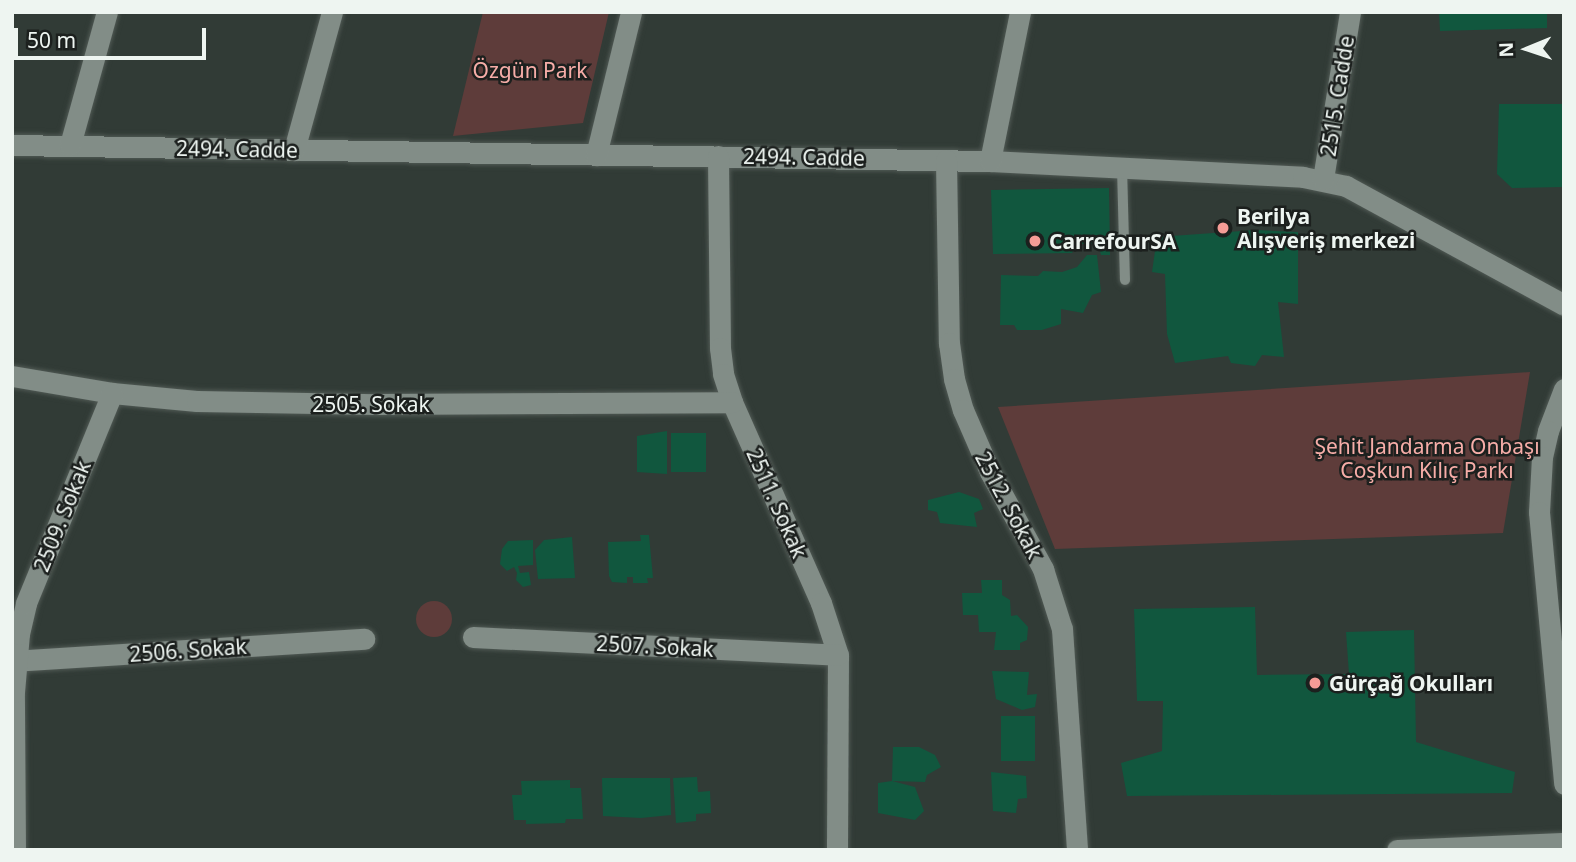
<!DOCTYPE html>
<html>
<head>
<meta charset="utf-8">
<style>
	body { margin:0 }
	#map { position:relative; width:1576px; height:862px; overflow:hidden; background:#313b36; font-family:"Noto Sans",sans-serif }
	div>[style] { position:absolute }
	.green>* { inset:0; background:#5e3c3a }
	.round { border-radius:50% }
	.building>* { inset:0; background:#11573e; transform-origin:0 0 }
	.roads { filter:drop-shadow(0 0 2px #505954) drop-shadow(0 0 2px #505954) }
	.lane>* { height:10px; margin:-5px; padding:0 5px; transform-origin:5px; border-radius:5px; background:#828d87 }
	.street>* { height:21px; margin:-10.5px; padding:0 10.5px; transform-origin:10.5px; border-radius:10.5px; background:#828d87 }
	.dots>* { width:19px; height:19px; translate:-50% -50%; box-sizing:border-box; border:4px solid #1c201e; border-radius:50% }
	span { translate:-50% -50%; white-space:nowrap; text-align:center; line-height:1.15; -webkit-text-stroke:5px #1c201e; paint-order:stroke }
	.park-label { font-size:21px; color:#f7ada8 }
	.street-label { font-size:21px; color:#eef5f1 }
	.poi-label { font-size:21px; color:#eef5f1; font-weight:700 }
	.left { translate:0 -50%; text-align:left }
	.frame { position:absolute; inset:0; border:14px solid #eef5f1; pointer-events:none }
	.north { position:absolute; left:1492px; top:14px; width:70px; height:70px; -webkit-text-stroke:5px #1c201e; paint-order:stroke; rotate:268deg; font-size:19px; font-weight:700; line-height:28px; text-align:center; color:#eef5f1 }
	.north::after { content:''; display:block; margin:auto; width:24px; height:32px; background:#eef5f1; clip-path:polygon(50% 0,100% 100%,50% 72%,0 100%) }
	.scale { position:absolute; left:14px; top:28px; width:192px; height:32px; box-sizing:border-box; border:4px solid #eef5f1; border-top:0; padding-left:9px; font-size:21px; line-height:24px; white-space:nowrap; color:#eef5f1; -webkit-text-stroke:5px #1c201e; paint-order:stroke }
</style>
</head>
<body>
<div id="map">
	<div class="green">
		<i style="clip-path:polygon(483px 12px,609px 12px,583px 123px,453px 136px)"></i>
		<i style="clip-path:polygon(1530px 372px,1503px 533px,1055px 549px,998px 407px)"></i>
		<i class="round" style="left:416px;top:601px;width:36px;height:36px"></i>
	</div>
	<div class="building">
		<i style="clip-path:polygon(1439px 12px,1547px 12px,1547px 28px,1440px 31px)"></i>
		<i style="clip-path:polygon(1499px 104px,1564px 104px,1564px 187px,1512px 188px,1497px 174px)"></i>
		<i style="clip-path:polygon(1109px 188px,1110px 255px,1101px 255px,1098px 244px,1077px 244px,1072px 253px,993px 254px,991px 190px)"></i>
		<i style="clip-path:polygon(1256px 230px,1298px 232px,1298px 304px,1278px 302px,1284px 357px,1262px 355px,1255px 366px,1231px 363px,1228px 356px,1175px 363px,1167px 334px,1165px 274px,1152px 272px,1157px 237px)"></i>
		<i style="clip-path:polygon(1087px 255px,1097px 255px,1101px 292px,1092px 295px,1083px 313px,1061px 309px,1061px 324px,1042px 330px,1017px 330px,1014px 325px,1000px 325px,1001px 275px,1038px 276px,1043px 271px,1062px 272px,1077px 267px)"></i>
		<i style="clip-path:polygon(667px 431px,667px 474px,637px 472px,637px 436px)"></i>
		<i style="left:671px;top:433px;width:35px;height:39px"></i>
		<i style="clip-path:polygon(959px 492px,979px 499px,983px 509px,974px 513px,977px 527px,940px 523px,937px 512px,928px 510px,928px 500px)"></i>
		<i style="clip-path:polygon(640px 535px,649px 535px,653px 578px,647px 578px,648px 583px,633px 583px,633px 577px,627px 577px,627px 583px,612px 582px,609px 576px,608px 542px,641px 541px)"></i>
		<i style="clip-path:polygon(572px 537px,575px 578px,538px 579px,535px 550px,544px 540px)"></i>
		<i style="clip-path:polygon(533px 540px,533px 565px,518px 566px,520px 573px,529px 572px,531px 585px,523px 587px,516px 580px,517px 573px,514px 567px,507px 571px,500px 564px,502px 549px,508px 541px)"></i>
		<i style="clip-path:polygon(981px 580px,1002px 580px,1002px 595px,1010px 600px,1011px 616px,1017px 615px,1028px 627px,1027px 640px,1020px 643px,1020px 650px,994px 650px,996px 632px,979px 632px,978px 615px,963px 615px,962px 593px,982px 593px)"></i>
		<i style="clip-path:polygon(1255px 607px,1257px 675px,1349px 674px,1346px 632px,1414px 630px,1416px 742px,1515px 772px,1512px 793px,1127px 796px,1121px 763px,1162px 751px,1163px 701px,1137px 701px,1134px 609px)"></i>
		<i style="clip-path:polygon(992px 671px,1029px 672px,1027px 695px,1037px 694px,1035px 707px,1022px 710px,996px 699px)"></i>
		<i style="left:1035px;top:716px;width:45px;height:34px;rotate:90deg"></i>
		<i style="clip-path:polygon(893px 747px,919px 747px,935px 755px,941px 767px,927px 775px,925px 782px,892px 781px,915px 787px,924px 811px,915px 820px,878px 813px,878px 783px,892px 781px)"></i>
		<i style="clip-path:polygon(991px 772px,1026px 776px,1027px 798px,1018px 799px,1016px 813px,993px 811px)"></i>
		<i style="clip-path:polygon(697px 777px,698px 792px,710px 791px,711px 813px,696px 814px,696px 821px,676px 823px,673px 778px)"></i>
		<i style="clip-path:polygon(602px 778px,670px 778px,671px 815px,641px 818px,603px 816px)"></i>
		<i style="clip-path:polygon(570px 780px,570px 788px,581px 788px,583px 819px,566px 819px,565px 823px,526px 824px,526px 820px,514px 820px,512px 795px,522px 795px,521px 781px)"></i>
	</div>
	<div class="roads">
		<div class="lane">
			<i style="left:1122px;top:167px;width:113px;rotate:88.5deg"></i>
		</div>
		<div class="street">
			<i style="left:12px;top:145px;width:978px;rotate:0.94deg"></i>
			<i style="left:990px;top:161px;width:313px;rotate:2.9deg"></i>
			<i style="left:1303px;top:177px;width:44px;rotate:11.8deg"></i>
			<i style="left:1346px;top:186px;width:248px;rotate:28.6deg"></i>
			<i style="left:70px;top:145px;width:138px;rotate:-74.5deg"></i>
			<i style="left:294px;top:150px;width:143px;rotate:-74.6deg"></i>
			<i style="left:596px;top:155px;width:147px;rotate:-76.2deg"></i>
			<i style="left:718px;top:156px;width:192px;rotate:89.4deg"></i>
			<i style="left:720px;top:348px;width:26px;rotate:83deg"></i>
			<i style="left:723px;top:374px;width:29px;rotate:72deg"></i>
			<i style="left:732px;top:402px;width:220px;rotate:66.1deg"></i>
			<i style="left:821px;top:603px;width:55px;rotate:71.9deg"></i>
			<i style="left:838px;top:655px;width:195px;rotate:90.3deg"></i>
			<i style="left:946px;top:160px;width:183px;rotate:89.1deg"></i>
			<i style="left:949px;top:343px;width:36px;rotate:82deg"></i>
			<i style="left:954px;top:379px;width:32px;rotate:74deg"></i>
			<i style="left:963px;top:410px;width:68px;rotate:66.5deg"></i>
			<i style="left:990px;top:472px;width:111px;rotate:61.3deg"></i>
			<i style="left:1043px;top:569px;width:63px;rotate:72.4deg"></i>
			<i style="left:1062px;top:629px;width:222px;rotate:86.1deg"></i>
			<i style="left:990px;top:161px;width:152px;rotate:-78.6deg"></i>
			<i style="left:1323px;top:179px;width:169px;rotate:-80.8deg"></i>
			<i style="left:12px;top:376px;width:101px;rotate:9.6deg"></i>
			<i style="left:112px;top:393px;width:85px;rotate:5.4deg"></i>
			<i style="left:197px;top:401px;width:179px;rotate:1deg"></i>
			<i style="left:376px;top:404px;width:356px;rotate:-0.3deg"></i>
			<i style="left:1564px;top:389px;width:45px;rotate:110.9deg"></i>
			<i style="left:1548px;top:431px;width:27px;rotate:103deg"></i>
			<i style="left:1542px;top:457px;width:55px;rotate:93.1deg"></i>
			<i style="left:1539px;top:512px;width:273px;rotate:84.7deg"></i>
			<i style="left:473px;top:637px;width:365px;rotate:2.8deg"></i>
			<i style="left:12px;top:661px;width:353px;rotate:-3.6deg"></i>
			<i style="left:15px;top:850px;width:158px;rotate:-90.4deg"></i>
			<i style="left:14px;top:692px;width:58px;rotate:-85.1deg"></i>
			<i style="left:19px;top:634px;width:32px;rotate:-77deg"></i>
			<i style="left:26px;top:603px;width:227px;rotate:-67.7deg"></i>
			<i style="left:1397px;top:850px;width:167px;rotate:-2.4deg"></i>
		</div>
	</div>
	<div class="dots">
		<i style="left:1223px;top:228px;background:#f59c96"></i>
		<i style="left:1035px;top:241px;background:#f59c96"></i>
		<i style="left:1315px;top:683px;background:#f59c96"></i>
	</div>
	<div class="park-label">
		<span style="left:530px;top:70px">Özgün Park</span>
		<span style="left:1427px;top:458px">Şehit Jandarma Onbaşı<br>Coşkun Kılıç Parkı</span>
	</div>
	<div class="street-label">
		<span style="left:1337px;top:96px;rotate:-81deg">2515. Cadde</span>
		<span style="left:237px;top:149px;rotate:1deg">2494. Cadde</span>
		<span style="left:804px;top:157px;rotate:1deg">2494. Cadde</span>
		<span style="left:371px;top:404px">2505. Sokak</span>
		<span style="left:777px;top:503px;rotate:66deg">2511. Sokak</span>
		<span style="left:1009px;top:505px;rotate:62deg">2512. Sokak</span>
		<span style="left:62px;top:516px;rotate:-68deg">2509. Sokak</span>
		<span style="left:655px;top:646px;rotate:3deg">2507. Sokak</span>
		<span style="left:188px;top:650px;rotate:-4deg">2506. Sokak</span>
	</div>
	<div class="poi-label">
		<span class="left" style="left:1237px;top:228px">Berilya<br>Alışveriş merkezi</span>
		<span class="left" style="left:1049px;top:241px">CarrefourSA</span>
		<span class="left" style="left:1329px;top:683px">Gürçağ Okulları</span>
	</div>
	<div class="frame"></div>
	<div class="north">N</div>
	<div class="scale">50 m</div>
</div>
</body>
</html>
